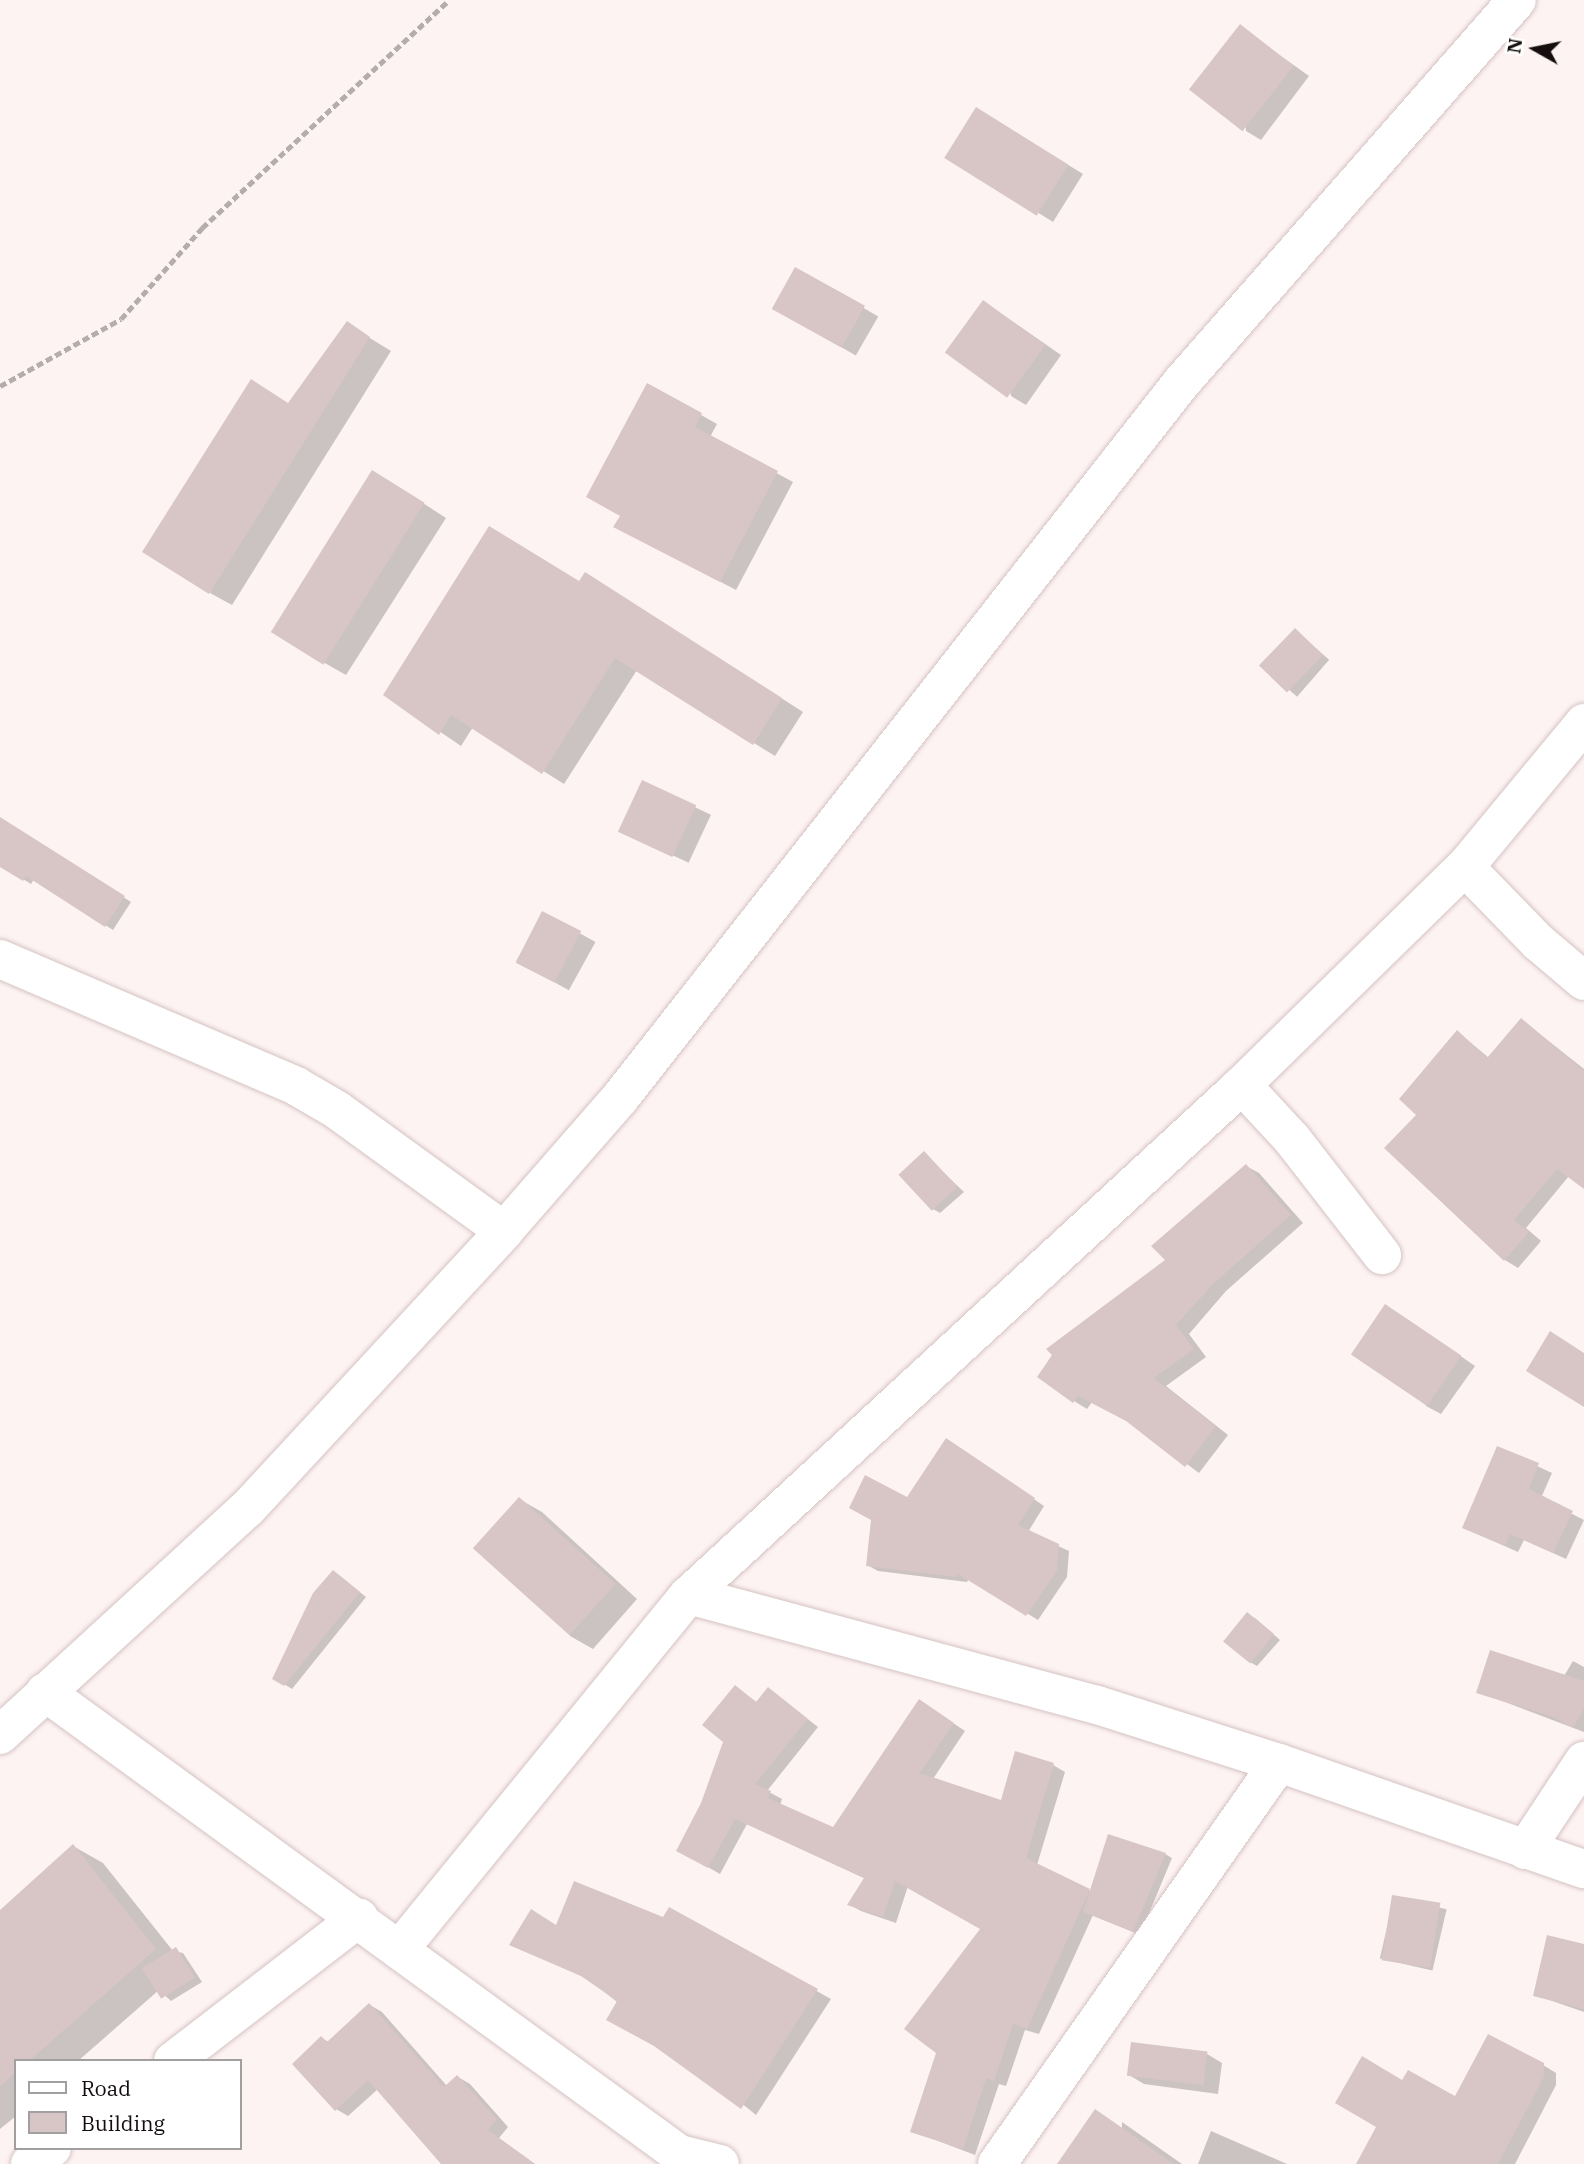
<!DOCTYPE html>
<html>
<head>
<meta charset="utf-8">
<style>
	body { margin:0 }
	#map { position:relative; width:1584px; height:2164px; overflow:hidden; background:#fef3f3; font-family:"IBM Plex Serif",serif }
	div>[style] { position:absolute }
	.shadow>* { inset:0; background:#0003; transform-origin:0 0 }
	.building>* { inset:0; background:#d8c6c7; transform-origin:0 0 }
	.path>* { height:4.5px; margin-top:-2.25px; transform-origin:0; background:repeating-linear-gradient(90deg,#b5acac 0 7px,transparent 0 10.5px) }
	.roads { filter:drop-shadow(0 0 2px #d5c3c3) drop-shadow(0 0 2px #d5c3c3) }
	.minor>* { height:38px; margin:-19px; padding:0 19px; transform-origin:19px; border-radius:19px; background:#fff }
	span { translate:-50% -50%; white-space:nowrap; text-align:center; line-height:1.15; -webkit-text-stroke:5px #fff; paint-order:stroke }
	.legend { position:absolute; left:14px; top:2059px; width:228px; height:91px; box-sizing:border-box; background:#fff; border:2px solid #a19f9f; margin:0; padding:9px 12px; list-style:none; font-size:21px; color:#140e0e }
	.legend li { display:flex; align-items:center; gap:14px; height:35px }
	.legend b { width:35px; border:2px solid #a19f9f }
	.north { position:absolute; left:1500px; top:14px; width:70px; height:70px; -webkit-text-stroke:5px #fff; paint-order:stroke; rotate:279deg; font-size:19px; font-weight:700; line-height:28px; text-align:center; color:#140e0e }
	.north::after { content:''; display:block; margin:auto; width:24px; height:32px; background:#140e0e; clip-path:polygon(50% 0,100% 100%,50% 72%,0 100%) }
</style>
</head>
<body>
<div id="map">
	<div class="shadow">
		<i style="clip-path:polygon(1240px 27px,1309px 76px,1261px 140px,1246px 131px)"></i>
		<i style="clip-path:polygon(992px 118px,1083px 174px,1053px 222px,948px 157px)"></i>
		<i style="left:796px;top:269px;width:95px;height:45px;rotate:30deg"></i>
		<i style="clip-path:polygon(999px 312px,1061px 355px,1026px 405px,1011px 396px)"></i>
		<i style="clip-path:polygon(347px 324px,391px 351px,232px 605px,210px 593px,290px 404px)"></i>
		<i style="clip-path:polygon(648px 385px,717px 424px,710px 437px,793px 482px,736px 590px,631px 535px,622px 516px)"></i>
		<i style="clip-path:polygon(395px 485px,446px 518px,346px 675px,323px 662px)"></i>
		<i style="clip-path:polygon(607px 587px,803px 712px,775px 756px,637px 670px,564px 784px,473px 727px,461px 746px,385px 694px)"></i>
		<i style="left:1296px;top:631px;width:44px;height:49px;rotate:41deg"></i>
		<i style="left:643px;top:783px;width:75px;height:53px;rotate:25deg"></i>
		<i style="clip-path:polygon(3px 821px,131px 902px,113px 930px,34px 879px,31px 884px,0 865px)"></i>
		<i style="left:543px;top:913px;width:60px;height:55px;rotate:29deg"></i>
		<i style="clip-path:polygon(1522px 1020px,1584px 1069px,1584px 1187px,1569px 1176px,1526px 1228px,1541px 1241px,1518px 1268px,1505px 1260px,1419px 1115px,1458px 1032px,1489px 1058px)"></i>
		<i style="clip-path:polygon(924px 1154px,964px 1192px,940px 1213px,933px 1209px)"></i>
		<i style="clip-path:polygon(1246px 1166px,1259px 1173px,1303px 1223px,1226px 1291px,1189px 1334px,1206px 1357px,1166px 1386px,1228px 1435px,1199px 1473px,1130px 1422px,1092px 1402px,1087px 1409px,1074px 1401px,1167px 1260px)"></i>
		<i style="clip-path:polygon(1401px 1315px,1475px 1366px,1441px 1414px,1426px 1406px)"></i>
		<i style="clip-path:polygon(957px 1447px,1044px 1506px,1028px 1532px,1069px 1551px,1067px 1577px,1038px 1620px,969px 1578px,967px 1582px,878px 1571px,867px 1565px,907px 1499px)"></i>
		<i style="clip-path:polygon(1498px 1448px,1552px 1473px,1541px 1498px,1584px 1520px,1566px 1559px,1524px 1540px,1518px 1552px,1464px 1528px)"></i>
		<i style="clip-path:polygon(519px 1499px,542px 1512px,637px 1599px,593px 1649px,570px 1636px)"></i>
		<i style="clip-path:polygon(340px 1576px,366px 1597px,292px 1689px,274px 1678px)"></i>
		<i style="clip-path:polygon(1255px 1618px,1280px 1640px,1257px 1666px,1250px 1662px)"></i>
		<i style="clip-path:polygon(1573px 1661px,1584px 1667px,1584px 1732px,1479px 1692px,1564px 1676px)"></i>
		<i style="clip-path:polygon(735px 1687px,758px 1703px,769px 1689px,818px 1727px,767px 1791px,782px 1799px,780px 1805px,833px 1829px,932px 1709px,965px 1731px,933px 1779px,1002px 1802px,1053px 1765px,1065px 1772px,1037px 1865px,1092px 1892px,1165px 1854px,1172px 1858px,1140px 1935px,1093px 1915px,1039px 2034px,1025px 2030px,1006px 2086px,999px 2084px,975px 2155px,912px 2131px,983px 1928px,908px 1886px,896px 1923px,861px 1911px,850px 1905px,866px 1879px,747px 1824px,720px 1874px,678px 1850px,702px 1804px,725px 1741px)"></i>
		<i style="clip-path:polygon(73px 1846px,103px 1863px,173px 1951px,183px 1953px,202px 1982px,171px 2001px,159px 1990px,78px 2061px,16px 2061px,16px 2116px,0 2129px,0 1912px)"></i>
		<i style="left:1394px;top:1897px;width:54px;height:63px;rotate:13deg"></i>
		<i style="clip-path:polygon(670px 1909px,831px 1999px,756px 2115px,590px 1980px,511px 1944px,557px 1927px,664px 1920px)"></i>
		<i style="clip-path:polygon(1584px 1946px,1584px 2012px,1535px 1995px)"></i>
		<i style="clip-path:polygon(370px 2005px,382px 2012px,447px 2086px,458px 2077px,470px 2084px,508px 2127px,499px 2138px,535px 2164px,445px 2164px,378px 2089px,348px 2116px,336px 2109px,321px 2038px,329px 2042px)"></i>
		<i style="clip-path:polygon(1207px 2054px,1222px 2063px,1218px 2094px,1144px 2084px,1129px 2075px)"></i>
		<i style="clip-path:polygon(1543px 2065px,1556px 2073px,1556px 2085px,1515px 2164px,1358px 2164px,1403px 2082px,1456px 2098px)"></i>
		<i style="clip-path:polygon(1122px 2122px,1182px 2164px,1061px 2164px,1122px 2128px)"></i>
		<i style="clip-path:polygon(1211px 2131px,1287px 2164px,1198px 2164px)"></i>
	</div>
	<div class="building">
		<i style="left:1240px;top:24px;width:68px;height:83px;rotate:38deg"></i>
		<i style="left:976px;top:107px;width:109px;height:60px;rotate:32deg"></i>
		<i style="left:795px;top:267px;width:80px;height:48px;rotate:29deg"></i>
		<i style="left:983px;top:300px;width:77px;height:65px;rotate:36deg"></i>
		<i style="clip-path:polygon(347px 321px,370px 337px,209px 594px,142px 552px,251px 379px,288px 403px)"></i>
		<i style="clip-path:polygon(647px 383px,702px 413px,695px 427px,778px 471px,720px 582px,613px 527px,620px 516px,586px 497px)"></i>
		<i style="left:372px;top:470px;width:62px;height:191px;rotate:32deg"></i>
		<i style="clip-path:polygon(489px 526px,579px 581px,585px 572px,782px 698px,753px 745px,615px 658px,542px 774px,451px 715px,439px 735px,383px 695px)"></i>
		<i style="left:1295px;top:628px;width:39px;height:52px;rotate:44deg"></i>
		<i style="left:642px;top:780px;width:60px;height:57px;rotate:25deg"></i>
		<i style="clip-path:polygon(0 817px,125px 896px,105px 927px,26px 876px,23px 881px,0 867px)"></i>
		<i style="left:542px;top:911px;width:44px;height:58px;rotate:27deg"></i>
		<i style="clip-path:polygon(1521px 1018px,1584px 1071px,1584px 1189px,1557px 1169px,1514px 1220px,1529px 1232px,1504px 1261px,1384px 1148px,1416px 1115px,1399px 1099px,1457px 1030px,1487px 1058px)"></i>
		<i style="left:924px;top:1151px;width:49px;height:35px;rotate:47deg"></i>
		<i style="clip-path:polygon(1246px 1164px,1291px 1215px,1213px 1284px,1176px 1325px,1194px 1349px,1154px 1378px,1216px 1426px,1185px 1467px,1126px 1421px,1078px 1396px,1073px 1403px,1037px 1377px,1052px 1355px,1046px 1349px,1165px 1260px,1151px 1246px)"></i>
		<i style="left:1385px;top:1304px;width:92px;height:61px;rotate:34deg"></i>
		<i style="clip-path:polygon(1550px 1331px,1584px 1353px,1584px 1407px,1526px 1371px)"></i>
		<i style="clip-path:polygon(946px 1438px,1035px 1498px,1018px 1525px,1059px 1544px,1057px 1571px,1026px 1616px,958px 1574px,956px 1577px,866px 1566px,871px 1520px,849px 1508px,865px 1475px,907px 1497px)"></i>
		<i style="clip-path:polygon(1497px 1446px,1539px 1463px,1529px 1489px,1573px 1511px,1553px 1553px,1510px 1534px,1505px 1546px,1462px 1528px)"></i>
		<i style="left:519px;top:1497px;width:130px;height:69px;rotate:42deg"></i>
		<i style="clip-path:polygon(333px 1570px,360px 1592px,284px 1686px,272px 1679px,313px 1593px)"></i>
		<i style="left:1247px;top:1612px;width:35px;height:38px;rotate:39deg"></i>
		<i style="clip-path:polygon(1490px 1650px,1584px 1681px,1584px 1708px,1573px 1728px,1553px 1717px,1476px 1693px)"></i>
		<i style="clip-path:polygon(735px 1685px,756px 1702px,768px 1687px,808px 1719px,755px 1784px,771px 1791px,768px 1798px,833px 1827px,919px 1699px,954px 1723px,920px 1773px,1001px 1800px,1015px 1751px,1054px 1763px,1026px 1858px,1090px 1889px,1027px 2029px,1013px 2024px,994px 2081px,986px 2078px,963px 2149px,910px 2132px,936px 2053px,904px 2029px,980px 1929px,895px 1881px,883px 1917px,847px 1905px,864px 1878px,735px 1819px,708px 1868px,676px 1851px,701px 1803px,723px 1742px,702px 1725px)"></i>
		<i style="clip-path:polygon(1108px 1834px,1166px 1853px,1133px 1932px,1083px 1912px)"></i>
		<i style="clip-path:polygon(73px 1844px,156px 1949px,29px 2061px,16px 2061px,16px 2072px,0 2086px,0 1910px)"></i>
		<i style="clip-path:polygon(574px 1881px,663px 1917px,669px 1907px,818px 1989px,741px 2109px,654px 2046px,606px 2020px,617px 2001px,581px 1976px,509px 1945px,531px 1909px,556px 1925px)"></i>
		<i style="left:1392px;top:1895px;width:49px;height:66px;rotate:9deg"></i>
		<i style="clip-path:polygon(1547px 1935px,1584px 1944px,1584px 2009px,1533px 1996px)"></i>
		<i style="left:176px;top:1947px;width:36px;height:40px;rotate:58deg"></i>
		<i style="clip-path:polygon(369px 2003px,444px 2087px,457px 2075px,497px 2119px,488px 2130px,535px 2164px,441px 2164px,368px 2080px,335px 2111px,292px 2064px,321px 2036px,327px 2042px)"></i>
		<i style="clip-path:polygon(1488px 2034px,1544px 2063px,1544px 2077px,1498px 2164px,1356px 2164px,1376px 2127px,1335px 2103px,1362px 2056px,1402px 2080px,1408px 2070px,1455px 2096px)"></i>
		<i style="left:1131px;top:2042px;width:77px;height:34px;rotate:7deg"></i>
		<i style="clip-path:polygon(1095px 2109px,1174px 2164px,1057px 2164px)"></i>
	</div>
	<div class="path">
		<i style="left:0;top:386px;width:138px;rotate:-29deg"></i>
		<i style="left:121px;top:319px;width:122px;rotate:-48.3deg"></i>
		<i style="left:202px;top:228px;width:336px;rotate:-42.7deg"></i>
	</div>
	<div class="roads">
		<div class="minor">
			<i style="left:1465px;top:867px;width:105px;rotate:45.8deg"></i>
			<i style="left:1538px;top:942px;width:60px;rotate:40.3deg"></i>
			<i style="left:0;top:959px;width:322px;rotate:23.2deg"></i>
			<i style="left:296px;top:1086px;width:48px;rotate:30.3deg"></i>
			<i style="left:337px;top:1110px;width:206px;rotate:35.9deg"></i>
			<i style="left:1242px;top:1085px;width:74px;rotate:47.2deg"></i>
			<i style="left:1292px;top:1139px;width:147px;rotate:52.2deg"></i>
			<i style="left:689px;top:1595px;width:423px;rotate:15.1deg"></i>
			<i style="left:1097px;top:1705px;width:191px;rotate:17.7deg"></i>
			<i style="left:1279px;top:1763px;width:323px;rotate:19.2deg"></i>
			<i style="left:45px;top:1692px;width:784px;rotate:36.08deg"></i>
			<i style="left:679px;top:2154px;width:42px;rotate:13.7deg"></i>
			<i style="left:0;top:1735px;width:335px;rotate:-42.5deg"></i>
			<i style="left:247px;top:1509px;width:379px;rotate:-47.2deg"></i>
			<i style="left:504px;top:1231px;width:176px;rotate:-48.9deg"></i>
			<i style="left:620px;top:1098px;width:909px;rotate:-51.88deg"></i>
			<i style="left:1181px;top:383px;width:509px;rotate:-48.74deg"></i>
			<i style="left:1525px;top:1850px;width:107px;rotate:-56.5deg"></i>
			<i style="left:399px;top:1950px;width:458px;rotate:-50.8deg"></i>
			<i style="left:689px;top:1595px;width:752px;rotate:-42.68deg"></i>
			<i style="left:1242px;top:1085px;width:312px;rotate:-44.4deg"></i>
			<i style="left:1465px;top:867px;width:187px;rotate:-50.4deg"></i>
			<i style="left:173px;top:2061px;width:235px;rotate:-37.6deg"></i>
			<i style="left:30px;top:2164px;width:27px;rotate:-36deg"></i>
			<i style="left:997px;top:2164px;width:490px;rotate:-54.9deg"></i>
		</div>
	</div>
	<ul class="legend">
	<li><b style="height:9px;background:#fff"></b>Road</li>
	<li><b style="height:19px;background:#d8c6c7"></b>Building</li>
	</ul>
	<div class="north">N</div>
</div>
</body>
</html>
